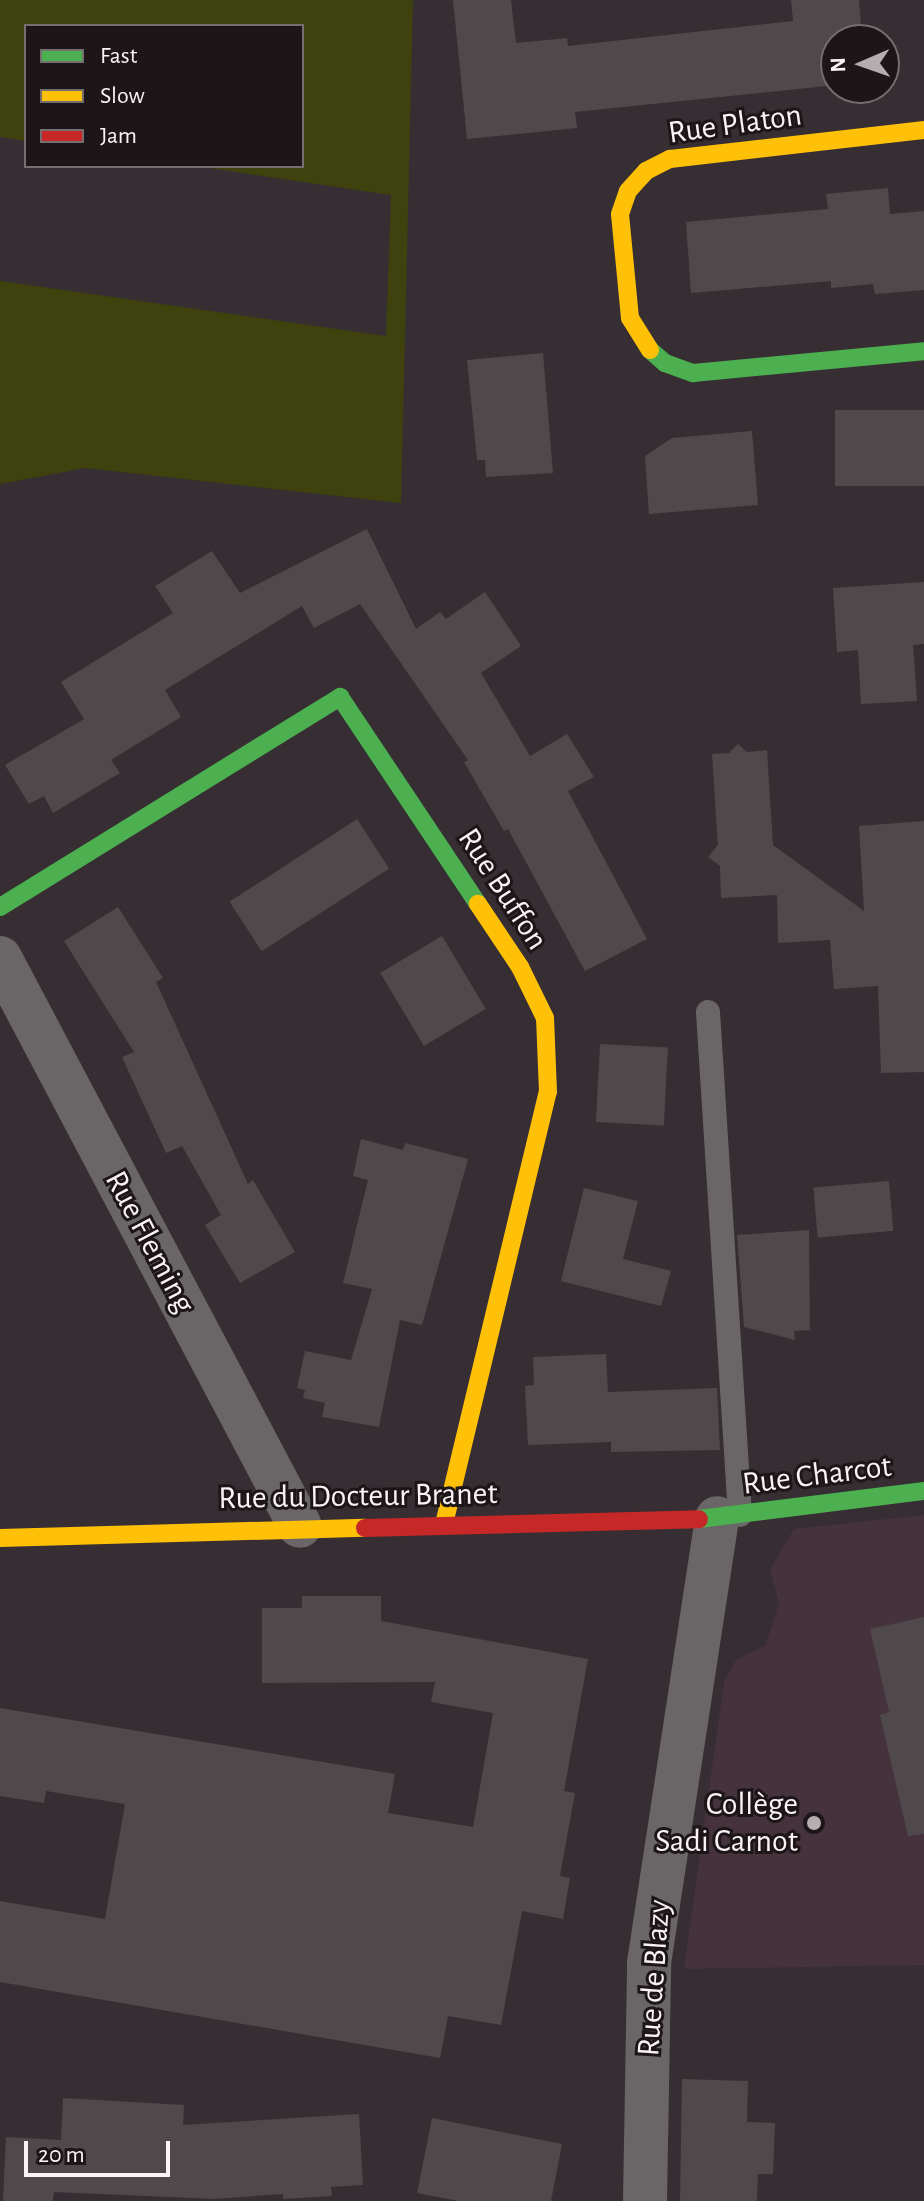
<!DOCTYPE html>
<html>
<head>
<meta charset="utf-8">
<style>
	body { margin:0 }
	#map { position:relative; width:924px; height:2201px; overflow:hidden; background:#362e32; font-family:"Alegreya Sans",sans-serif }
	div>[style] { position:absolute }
	.built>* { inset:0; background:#45323c }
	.green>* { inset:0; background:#3e420f }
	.building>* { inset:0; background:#4f494c; transform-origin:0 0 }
	.lane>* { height:24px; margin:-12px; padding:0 12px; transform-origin:12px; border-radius:12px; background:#6a6668 }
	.street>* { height:44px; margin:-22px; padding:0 22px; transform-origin:22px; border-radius:22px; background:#6a6668 }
	.fast>* { height:18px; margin:-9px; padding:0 9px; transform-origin:9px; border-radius:9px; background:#4caf50 }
	.slow>* { height:18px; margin:-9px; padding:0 9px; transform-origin:9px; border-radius:9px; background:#ffc107 }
	.jam>* { height:18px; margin:-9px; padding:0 9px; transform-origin:9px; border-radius:9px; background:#c62828 }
	.dots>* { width:22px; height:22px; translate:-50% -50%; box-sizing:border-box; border:4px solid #1c1619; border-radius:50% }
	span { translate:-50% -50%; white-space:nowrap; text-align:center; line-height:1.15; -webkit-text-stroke:6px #1c1619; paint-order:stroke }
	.street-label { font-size:32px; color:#fbf2f6 }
	.poi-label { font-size:32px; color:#fbf2f6 }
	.right { translate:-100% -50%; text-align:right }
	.legend { position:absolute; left:24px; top:24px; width:280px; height:144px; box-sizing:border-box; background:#1c1619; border:2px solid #756e71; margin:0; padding:10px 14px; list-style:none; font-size:24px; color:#fbf2f6 }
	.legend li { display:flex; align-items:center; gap:16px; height:40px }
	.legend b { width:40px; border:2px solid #756e71 }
	.north { position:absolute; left:820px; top:24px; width:80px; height:80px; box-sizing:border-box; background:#1c1619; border:2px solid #756e71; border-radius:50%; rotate:268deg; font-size:22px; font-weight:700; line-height:32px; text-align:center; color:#fbf2f6 }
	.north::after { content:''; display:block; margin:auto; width:28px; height:36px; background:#b6adb1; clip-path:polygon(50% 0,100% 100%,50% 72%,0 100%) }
	.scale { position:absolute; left:24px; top:2141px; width:146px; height:36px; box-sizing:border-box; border:4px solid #fbf2f6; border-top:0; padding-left:10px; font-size:24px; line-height:28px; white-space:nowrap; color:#fbf2f6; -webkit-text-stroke:6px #1c1619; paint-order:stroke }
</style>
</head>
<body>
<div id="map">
	<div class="built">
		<i style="clip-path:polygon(924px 1515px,924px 1965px,684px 1969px,724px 1682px,736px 1660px,766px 1645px,779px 1603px,770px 1569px,794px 1529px)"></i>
	</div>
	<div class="green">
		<i style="clip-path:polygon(0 0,413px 0,401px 503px,85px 468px,0 484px,0 281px,386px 336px,391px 195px,196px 166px,302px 166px,302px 26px,26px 26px,26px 141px,0 137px)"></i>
	</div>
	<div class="building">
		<i style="clip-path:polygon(453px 0,511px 0,516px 43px,567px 38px,568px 46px,793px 21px,791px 0,859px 0,862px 40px,836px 40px,836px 85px,575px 112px,577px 128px,467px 139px)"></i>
		<i style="clip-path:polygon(888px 188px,890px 214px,924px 211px,924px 290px,875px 294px,873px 284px,831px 288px,831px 281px,691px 293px,686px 222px,828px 209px,826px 194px)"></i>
		<i style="clip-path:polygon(543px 353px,553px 473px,486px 477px,485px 460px,477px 460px,467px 360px)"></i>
		<i style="left:924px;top:410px;width:76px;height:89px;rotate:90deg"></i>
		<i style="clip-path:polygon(752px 431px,758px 505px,649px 514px,645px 456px,672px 438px)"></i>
		<i style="clip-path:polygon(367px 529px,416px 629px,440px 612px,446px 619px,485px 592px,521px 646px,481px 673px,530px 756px,567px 734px,594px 777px,568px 791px,647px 939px,585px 971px,508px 829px,504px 831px,464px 762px,468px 760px,360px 604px,314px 628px,302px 606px,165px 690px,181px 717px,111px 760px,120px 773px,53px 813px,44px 796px,29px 804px,5px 765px,84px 719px,61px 682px,173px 613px,155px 586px,212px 551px,240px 593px)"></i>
		<i style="clip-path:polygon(924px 582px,924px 644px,913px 645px,917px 701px,861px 704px,858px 650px,837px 652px,833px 588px)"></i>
		<i style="clip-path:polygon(738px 744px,747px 752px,767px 750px,773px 845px,864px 911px,859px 826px,924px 821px,924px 1072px,881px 1073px,878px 986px,834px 989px,830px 940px,778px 943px,777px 895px,721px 898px,720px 866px,708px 857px,718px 845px,712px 754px,729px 753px)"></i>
		<i style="left:357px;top:819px;width:59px;height:152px;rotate:57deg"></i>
		<i style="clip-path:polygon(118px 907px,163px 978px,156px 982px,248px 1184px,253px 1180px,295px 1252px,240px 1283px,205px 1225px,221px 1215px,182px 1146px,166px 1153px,122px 1057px,134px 1052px,64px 941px)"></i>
		<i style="left:442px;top:936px;width:85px;height:72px;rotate:59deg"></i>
		<i style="left:600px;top:1044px;width:68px;height:78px;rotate:3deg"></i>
		<i style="clip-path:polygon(361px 1139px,403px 1150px,405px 1143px,468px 1159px,422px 1325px,400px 1320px,379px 1427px,322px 1417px,325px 1403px,303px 1398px,305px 1390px,297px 1388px,305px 1351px,351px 1360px,372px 1289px,343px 1283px,368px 1180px,353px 1176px)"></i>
		<i style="left:889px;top:1181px;width:50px;height:76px;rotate:85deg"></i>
		<i style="clip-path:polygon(584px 1188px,638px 1201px,623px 1259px,671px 1271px,661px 1306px,561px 1281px)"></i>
		<i style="clip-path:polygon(809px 1230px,810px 1330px,794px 1331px,795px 1340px,744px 1327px,737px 1235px)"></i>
		<i style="clip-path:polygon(606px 1354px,608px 1392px,717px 1388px,720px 1450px,611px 1452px,611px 1442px,528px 1445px,525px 1386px,534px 1385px,533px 1357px)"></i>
		<i style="clip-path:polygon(302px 1596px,381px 1596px,381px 1621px,588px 1659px,564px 1791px,575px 1793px,560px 1876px,570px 1878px,563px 1919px,522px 1911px,501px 2025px,448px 2016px,440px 2058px,0 1982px,0 1901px,105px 1919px,125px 1804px,46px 1791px,44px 1803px,0 1796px,0 1708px,395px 1774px,388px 1813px,473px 1827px,493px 1713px,431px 1702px,435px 1682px,262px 1683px,262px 1608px,302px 1608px)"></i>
		<i style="clip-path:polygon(924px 1617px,924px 1834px,908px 1836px,880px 1715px,889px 1712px,870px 1629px)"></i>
		<i style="clip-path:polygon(682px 2079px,748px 2081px,747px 2122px,775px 2123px,773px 2174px,758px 2174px,757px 2201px,680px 2201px)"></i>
		<i style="clip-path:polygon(63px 2098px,184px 2105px,183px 2125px,359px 2114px,363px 2185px,331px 2187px,332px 2196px,283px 2199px,283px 2194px,214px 2199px,54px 2192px,53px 2201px,3px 2201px,6px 2137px,61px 2140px)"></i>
		<i style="clip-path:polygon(432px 2118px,562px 2144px,551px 2201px,458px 2201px,417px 2193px)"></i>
	</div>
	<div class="lane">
		<i style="left:708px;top:1012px;width:504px;rotate:86.36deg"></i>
	</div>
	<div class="street">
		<i style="left:0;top:958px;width:642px;rotate:62.16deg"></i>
		<i style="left:645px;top:2201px;width:238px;rotate:-89deg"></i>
		<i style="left:649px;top:1963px;width:450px;rotate:-81.3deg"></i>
	</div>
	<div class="fast">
		<i style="left:650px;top:350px;width:20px;rotate:41deg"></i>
		<i style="left:665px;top:363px;width:30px;rotate:20deg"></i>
		<i style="left:693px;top:373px;width:232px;rotate:-5.4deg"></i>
		<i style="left:0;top:907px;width:400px;rotate:-31.7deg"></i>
		<i style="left:340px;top:697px;width:249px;rotate:56.3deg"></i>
		<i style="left:699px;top:1519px;width:227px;rotate:-7.1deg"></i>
	</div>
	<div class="slow">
		<i style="left:650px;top:350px;width:38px;rotate:-122deg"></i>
		<i style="left:630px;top:318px;width:104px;rotate:-95.5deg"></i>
		<i style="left:620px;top:214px;width:24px;rotate:-71deg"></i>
		<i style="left:628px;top:191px;width:27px;rotate:-48deg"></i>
		<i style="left:646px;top:171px;width:27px;rotate:-27deg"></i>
		<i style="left:670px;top:159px;width:256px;rotate:-6.5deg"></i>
		<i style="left:444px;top:1524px;width:444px;rotate:-76.5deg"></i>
		<i style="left:548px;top:1092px;width:74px;rotate:-92.3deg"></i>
		<i style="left:545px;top:1018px;width:57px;rotate:-116.1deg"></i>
		<i style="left:520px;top:967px;width:76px;rotate:-123.7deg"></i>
		<i style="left:0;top:1538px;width:365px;rotate:-1.6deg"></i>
	</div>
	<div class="jam">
		<i style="left:365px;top:1528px;width:334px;rotate:-1.5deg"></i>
	</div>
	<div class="dots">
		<i style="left:814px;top:1823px;background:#b6adb1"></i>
	</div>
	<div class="street-label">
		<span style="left:735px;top:124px;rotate:-8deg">Rue Platon</span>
		<span style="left:503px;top:889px;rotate:57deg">Rue Buffon</span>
		<span style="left:150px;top:1242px;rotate:62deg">Rue Fleming</span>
		<span style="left:817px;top:1475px;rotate:-7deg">Rue Charcot</span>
		<span style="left:358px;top:1496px;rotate:-1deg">Rue du Docteur Branet</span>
		<span style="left:654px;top:1978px;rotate:-86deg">Rue de Blazy</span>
	</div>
	<div class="poi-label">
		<span class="right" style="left:798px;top:1823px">Collège<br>Sadi Carnot</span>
	</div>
	<ul class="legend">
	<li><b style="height:10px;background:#4caf50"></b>Fast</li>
	<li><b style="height:10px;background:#ffc107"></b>Slow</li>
	<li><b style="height:10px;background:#c62828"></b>Jam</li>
	</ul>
	<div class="north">N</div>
	<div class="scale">20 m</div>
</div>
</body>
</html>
